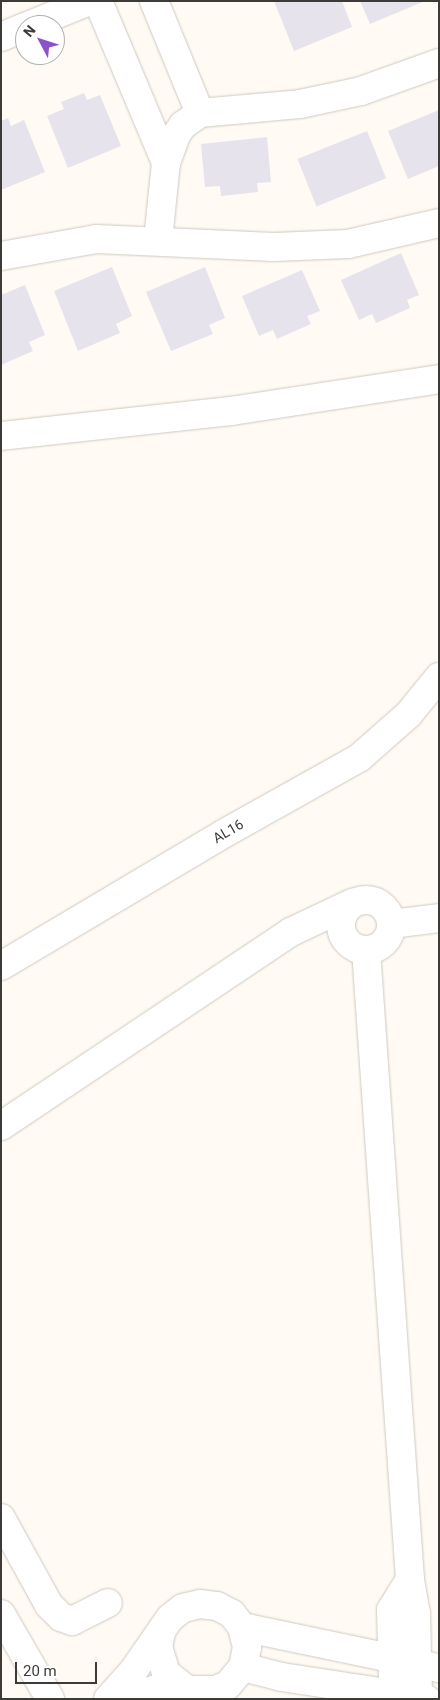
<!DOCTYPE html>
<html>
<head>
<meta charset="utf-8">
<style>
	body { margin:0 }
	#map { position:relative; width:440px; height:1700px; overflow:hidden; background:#fffaf3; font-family:Roboto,sans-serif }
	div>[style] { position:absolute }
	.building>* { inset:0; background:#e6e3ec; transform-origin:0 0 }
	.roads { filter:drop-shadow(0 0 1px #cec9c1) drop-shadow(0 0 1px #cec9c1) }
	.minor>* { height:28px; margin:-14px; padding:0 14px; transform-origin:14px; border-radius:14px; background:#fff }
	.minor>.ring { margin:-14px; padding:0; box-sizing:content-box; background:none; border:28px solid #fff; border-radius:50% }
	span { translate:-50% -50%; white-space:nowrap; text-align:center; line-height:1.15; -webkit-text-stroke:5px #fff; paint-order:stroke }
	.street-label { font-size:14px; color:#3d3b38 }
	.frame { position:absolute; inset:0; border:2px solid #3d3b38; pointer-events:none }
	.north { position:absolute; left:15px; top:15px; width:50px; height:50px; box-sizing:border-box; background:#fff; border:1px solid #b1b1af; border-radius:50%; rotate:310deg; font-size:14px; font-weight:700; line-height:20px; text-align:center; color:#3d3b38 }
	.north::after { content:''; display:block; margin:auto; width:18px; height:22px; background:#8b51c9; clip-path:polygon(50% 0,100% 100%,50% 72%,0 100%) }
	.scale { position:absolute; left:15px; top:1662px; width:82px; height:22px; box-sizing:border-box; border:2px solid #3d3b38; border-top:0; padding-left:6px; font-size:15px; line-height:18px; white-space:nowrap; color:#3d3b38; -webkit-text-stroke:4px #fff; paint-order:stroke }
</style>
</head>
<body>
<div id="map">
	<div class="building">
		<i style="clip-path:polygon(274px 1px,342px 1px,352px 27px,294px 51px)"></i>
		<i style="clip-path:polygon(360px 1px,425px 1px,370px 24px)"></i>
		<i style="clip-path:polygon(84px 93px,87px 100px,100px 95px,121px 146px,68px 168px,47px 116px,64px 109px,61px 102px)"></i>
		<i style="clip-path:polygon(439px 110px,439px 166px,408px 179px,388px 131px)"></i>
		<i style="clip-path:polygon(8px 118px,11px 126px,24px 120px,45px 172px,1px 190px,1px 121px)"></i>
		<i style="left:367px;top:131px;width:51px;height:75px;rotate:68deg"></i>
		<i style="clip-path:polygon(267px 137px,271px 182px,257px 183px,258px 192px,221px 196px,220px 186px,205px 187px,201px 144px)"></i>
		<i style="clip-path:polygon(401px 253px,419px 295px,407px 300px,410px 308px,376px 323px,372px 314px,359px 320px,341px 280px)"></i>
		<i style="clip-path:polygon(112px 267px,132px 316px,116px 324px,120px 333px,78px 351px,54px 291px)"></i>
		<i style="clip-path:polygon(205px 267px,225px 318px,209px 325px,213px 334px,171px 351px,146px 292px)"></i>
		<i style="clip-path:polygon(302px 270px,320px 311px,307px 316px,311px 324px,277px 339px,273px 330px,259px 336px,242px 296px)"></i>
		<i style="clip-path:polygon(25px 285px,45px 335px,29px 342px,33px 351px,1px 365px,1px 295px)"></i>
	</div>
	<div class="roads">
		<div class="minor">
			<i style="left:98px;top:1px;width:176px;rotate:67.2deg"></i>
			<i style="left:154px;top:1px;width:121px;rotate:67.7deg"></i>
			<i style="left:30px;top:25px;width:64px;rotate:-22.1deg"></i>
			<i style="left:1px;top:37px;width:26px;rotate:-23deg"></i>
			<i style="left:158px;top:240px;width:77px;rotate:-84.1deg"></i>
			<i style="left:166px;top:163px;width:30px;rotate:-70deg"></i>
			<i style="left:176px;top:135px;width:12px;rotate:-55deg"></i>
			<i style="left:183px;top:125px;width:21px;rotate:-35deg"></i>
			<i style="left:200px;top:113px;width:100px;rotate:-5.1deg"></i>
			<i style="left:300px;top:104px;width:62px;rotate:-12deg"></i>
			<i style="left:361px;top:91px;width:83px;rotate:-19.7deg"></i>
			<i style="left:1px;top:256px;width:97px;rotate:-10.1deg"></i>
			<i style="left:96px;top:239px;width:178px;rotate:2.6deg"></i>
			<i style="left:274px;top:247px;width:74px;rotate:-2.3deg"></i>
			<i style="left:348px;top:244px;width:93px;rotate:-13deg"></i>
			<i style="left:1px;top:436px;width:231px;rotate:-6.2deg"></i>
			<i style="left:231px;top:411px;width:210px;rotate:-8.7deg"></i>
			<i class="ring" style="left:341px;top:900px;width:22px;height:22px"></i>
			<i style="left:391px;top:924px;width:48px;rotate:-7.1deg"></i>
			<i style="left:366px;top:950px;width:632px;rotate:86deg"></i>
			<i style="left:410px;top:1580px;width:34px;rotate:80deg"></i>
			<i style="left:416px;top:1613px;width:84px;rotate:88.6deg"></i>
			<i style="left:1px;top:966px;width:258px;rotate:-30.7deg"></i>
			<i style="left:223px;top:834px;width:156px;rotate:-29.2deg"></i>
			<i style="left:359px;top:758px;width:65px;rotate:-41.3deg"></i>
			<i style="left:408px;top:715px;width:49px;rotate:-50.8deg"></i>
			<i style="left:1px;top:1126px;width:349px;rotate:-33.8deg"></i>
			<i style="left:291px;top:932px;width:68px;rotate:-25.4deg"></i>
			<i style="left:1px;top:1518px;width:99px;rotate:61.1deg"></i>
			<i style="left:49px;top:1605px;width:17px;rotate:45deg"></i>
			<i style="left:61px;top:1617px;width:12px;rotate:20deg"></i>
			<i style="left:72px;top:1621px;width:40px;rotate:-26.6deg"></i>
			<i style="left:1px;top:1614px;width:98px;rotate:60deg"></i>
			<i style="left:242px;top:1627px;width:201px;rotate:11.8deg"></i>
			<i style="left:243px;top:1667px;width:40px;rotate:14.4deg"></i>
			<i style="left:282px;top:1677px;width:146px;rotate:8.7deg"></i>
			<i style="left:393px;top:1678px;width:68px;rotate:-91.7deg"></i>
			<i style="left:391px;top:1610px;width:36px;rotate:-58deg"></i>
			<i style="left:108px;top:1699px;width:39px;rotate:-48deg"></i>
			<i style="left:134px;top:1670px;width:63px;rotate:-55.3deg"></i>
			<i style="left:170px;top:1618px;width:16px;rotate:-38deg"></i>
			<i style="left:183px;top:1608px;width:17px;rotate:-13deg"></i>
			<i style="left:200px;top:1604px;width:17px;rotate:7deg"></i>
			<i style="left:217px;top:1606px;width:17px;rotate:28deg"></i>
			<i style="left:232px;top:1614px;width:16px;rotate:52deg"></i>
			<i style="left:242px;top:1627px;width:21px;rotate:76deg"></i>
			<i style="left:247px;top:1647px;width:20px;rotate:101deg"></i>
			<i style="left:243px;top:1667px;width:23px;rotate:130deg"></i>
			<i style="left:228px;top:1685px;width:14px;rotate:159deg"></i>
			<i style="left:215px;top:1690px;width:28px;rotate:180deg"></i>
			<i style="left:187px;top:1690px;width:27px;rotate:-141deg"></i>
			<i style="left:166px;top:1673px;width:27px;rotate:-107deg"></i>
			<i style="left:158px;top:1647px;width:14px;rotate:-78deg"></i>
			<i style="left:125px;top:1699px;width:52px;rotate:-17.7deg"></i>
		</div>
	</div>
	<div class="street-label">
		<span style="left:228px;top:831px;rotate:-30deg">AL16</span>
	</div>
	<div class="frame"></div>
	<div class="north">N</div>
	<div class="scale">20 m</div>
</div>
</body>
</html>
